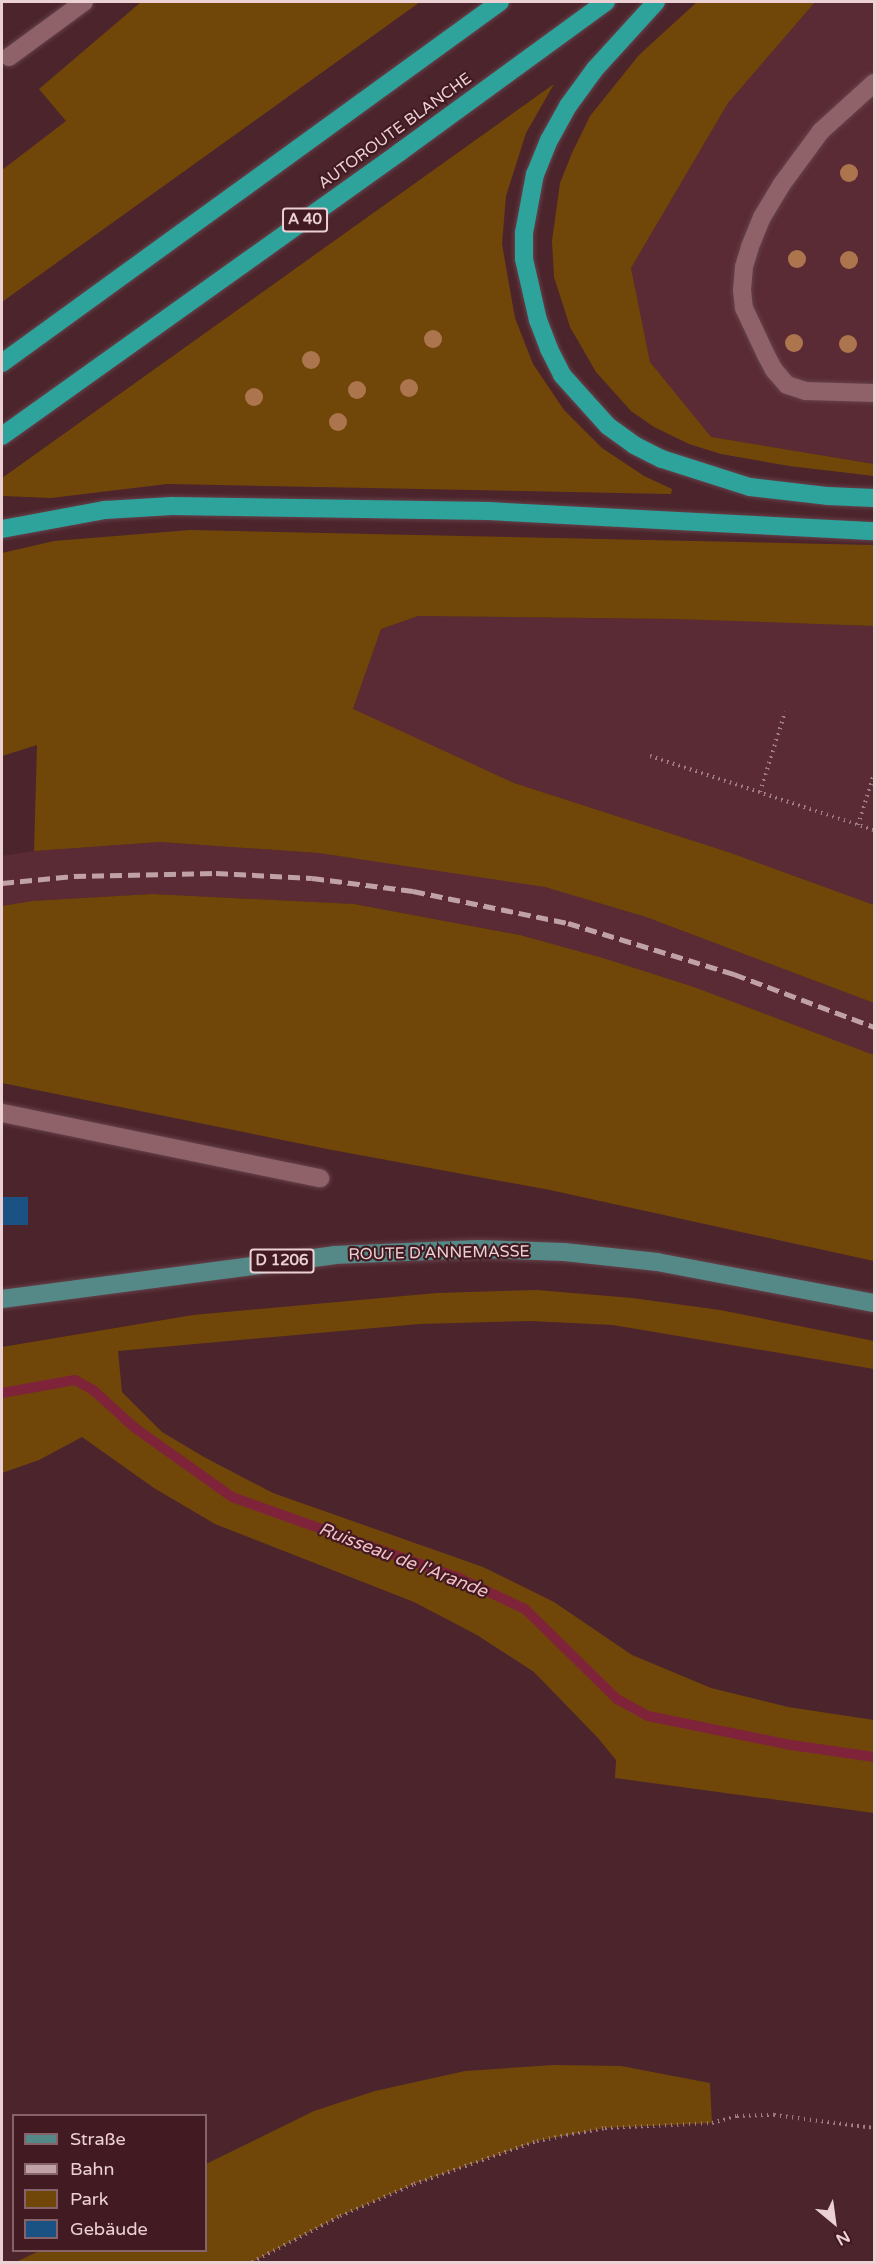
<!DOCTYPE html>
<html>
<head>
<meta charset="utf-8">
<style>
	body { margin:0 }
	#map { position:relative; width:876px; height:2264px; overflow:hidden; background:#4c242c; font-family:"Varela Round",sans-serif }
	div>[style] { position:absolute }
	.built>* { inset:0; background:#5b2b35 }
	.green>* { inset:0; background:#714709 }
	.stream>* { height:10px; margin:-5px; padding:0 5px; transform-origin:5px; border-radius:5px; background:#7f233b }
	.building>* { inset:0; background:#1a5284; transform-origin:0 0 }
	.path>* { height:4px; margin-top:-2px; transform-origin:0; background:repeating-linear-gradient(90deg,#9e7c82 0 1.5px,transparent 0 6px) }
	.roads { filter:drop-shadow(0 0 2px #65424a) drop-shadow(0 0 2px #65424a) }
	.minor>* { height:18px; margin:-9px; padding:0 9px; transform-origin:9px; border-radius:9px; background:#8f6168 }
	.major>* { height:18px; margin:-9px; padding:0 9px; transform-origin:9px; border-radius:9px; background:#558987 }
	.highway>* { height:18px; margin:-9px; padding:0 9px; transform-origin:9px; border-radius:9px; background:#2ea39c }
	.rail>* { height:4.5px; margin-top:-2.25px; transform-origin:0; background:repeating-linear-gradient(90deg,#c0a2a6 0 12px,transparent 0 18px) }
	.trees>* { width:18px; height:18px; margin:-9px; border-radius:50%; background:#ac754d }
	span { translate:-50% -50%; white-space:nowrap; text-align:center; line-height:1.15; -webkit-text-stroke:4.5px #411a22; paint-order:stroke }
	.shield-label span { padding:2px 4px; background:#411a22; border:2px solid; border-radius:4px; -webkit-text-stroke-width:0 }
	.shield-label { font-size:15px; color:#ecd1d4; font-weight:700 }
	.street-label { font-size:16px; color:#ecd1d4 }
	.water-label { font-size:18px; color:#f4bec6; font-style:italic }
	.frame { position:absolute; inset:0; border:3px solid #ecd1d4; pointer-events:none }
	.legend { position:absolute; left:12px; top:2114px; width:195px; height:138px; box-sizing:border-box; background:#411a22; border:2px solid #856369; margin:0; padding:8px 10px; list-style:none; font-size:18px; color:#ecd1d4 }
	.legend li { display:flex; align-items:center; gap:12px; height:30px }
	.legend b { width:30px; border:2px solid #856369 }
	.north { position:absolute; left:804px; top:2192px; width:60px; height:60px; -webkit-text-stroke:4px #411a22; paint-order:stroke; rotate:151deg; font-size:16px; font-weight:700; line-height:24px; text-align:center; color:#ecd1d4 }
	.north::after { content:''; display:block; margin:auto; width:21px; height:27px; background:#ecd1d4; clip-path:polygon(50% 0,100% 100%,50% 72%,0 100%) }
</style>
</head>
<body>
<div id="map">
	<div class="built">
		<i style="clip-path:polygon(815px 2px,874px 2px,874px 464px,710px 437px,650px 362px,631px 268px,728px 103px)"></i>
		<i style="clip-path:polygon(418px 616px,676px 619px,874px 626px,874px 905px,731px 853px,514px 783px,353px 710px,381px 629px)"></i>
		<i style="clip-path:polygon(160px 842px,319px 853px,448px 871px,545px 887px,646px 917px,874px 1003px,874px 1055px,694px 987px,603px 958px,520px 935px,354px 904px,152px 894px,32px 901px,2px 906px,2px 856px,34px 851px)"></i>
	</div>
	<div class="green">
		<i style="clip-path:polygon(141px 2px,420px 2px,2px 302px,2px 170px,66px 121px,39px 89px)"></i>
		<i style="clip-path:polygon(697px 2px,815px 2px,728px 103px,631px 268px,650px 362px,711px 437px,874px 464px,874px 476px,789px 466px,721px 454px,689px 444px,654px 427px,631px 411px,596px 372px,570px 327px,554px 277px,552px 241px,560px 183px,572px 153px,590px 116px,639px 55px)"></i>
		<i style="clip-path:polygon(554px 84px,526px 133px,506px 196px,502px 244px,515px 318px,533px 364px,564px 410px,602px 448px,644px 476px,672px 489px,671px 494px,167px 484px,51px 498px,2px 496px,2px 478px)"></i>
		<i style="clip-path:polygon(190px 530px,874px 545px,874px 626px,676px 619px,418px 616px,381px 629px,353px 709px,514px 783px,731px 853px,874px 905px,874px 1003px,646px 917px,545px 887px,319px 853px,160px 842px,34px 851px,37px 745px,2px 756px,2px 553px,54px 541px)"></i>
		<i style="clip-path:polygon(152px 894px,354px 904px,520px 935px,603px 958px,694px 987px,874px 1055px,874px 1261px,550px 1190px,327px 1149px,2px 1083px,2px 906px,32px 901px)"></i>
		<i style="clip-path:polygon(537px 1290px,632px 1298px,720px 1310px,874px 1341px,874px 1369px,613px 1325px,530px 1321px,419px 1324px,118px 1351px,122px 1392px,162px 1432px,204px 1457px,273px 1493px,483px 1567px,554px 1602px,632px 1655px,711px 1688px,788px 1707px,874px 1720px,874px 1813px,615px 1778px,616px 1760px,598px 1738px,534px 1672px,477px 1635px,414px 1602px,215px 1524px,154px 1488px,82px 1437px,39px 1460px,2px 1473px,2px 1347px,193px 1315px,437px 1293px)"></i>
		<i style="clip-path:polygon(554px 2065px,621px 2066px,710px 2083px,712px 2123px,605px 2128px,537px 2141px,414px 2184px,340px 2216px,252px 2262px,16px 2262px,39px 2251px,206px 2250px,206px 2164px,314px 2111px,375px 2091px,465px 2071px)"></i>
	</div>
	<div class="stream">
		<i style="left:2px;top:1393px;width:74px;rotate:-10.1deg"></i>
		<i style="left:75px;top:1380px;width:21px;rotate:29deg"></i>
		<i style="left:93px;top:1390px;width:57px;rotate:42.1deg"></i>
		<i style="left:135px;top:1428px;width:119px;rotate:35.4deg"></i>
		<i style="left:232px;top:1497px;width:239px;rotate:19.6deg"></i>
		<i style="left:457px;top:1577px;width:75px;rotate:25.2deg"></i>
		<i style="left:525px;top:1609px;width:129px;rotate:44.4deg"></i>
		<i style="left:617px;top:1699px;width:35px;rotate:29deg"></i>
		<i style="left:648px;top:1716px;width:146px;rotate:11.5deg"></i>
		<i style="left:791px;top:1745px;width:84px;rotate:8.2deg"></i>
	</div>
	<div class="building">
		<i style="left:2px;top:1197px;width:26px;height:28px"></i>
	</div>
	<div class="path">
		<i style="left:650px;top:756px;width:236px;rotate:18.3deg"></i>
		<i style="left:760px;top:792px;width:84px;rotate:-72.6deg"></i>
		<i style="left:858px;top:825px;width:53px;rotate:-72.6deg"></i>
		<i style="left:252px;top:2262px;width:99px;rotate:-27.6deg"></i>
		<i style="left:340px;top:2216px;width:81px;rotate:-23.4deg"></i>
		<i style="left:414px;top:2184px;width:130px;rotate:-19.3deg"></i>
		<i style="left:537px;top:2141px;width:69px;rotate:-10.8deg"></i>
		<i style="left:605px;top:2128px;width:107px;rotate:-2.7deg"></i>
		<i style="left:712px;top:2123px;width:26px;rotate:-16deg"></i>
		<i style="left:737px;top:2116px;width:37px;rotate:-2deg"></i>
		<i style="left:774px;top:2115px;width:101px;rotate:7.4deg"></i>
	</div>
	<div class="roads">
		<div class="minor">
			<i style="left:9px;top:57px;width:93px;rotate:-36.3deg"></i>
			<i style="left:874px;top:83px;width:72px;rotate:137.8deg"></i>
			<i style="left:821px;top:131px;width:66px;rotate:126.3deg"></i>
			<i style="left:782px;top:184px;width:39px;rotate:121deg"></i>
			<i style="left:762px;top:217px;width:32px;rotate:112deg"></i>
			<i style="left:750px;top:247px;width:21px;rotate:107deg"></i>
			<i style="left:744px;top:267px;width:23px;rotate:95deg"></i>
			<i style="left:742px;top:290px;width:18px;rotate:84deg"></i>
			<i style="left:744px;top:308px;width:52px;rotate:64.9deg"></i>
			<i style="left:766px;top:355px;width:17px;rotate:62deg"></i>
			<i style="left:774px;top:370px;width:20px;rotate:49deg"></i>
			<i style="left:787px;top:385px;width:20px;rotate:18deg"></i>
			<i style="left:806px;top:391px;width:68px;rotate:1.7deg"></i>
			<i style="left:2px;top:1113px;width:325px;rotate:11.6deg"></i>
		</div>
		<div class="major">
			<i style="left:2px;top:1299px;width:335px;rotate:-7.5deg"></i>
			<i style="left:334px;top:1255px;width:144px;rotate:-2.4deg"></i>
			<i style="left:478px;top:1249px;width:86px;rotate:2deg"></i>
			<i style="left:564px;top:1252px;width:94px;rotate:6.1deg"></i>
			<i style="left:657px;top:1262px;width:221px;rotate:10.7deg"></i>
		</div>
		<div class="highway">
			<i style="left:656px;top:2px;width:91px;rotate:132.3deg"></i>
			<i style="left:595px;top:69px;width:46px;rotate:126.1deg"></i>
			<i style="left:568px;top:106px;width:39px;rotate:119deg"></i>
			<i style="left:549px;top:140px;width:37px;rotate:112deg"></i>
			<i style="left:535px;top:174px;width:60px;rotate:100.6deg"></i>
			<i style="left:524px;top:233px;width:26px;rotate:90deg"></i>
			<i style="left:524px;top:259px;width:63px;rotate:77.1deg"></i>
			<i style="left:538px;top:320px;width:31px;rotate:69deg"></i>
			<i style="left:549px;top:349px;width:29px;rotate:63deg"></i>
			<i style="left:562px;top:375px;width:69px;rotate:48deg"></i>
			<i style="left:608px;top:426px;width:32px;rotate:36deg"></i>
			<i style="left:634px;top:445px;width:31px;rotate:27deg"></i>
			<i style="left:662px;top:459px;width:92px;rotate:17.7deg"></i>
			<i style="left:750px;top:487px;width:79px;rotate:6.6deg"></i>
			<i style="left:828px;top:496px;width:46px;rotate:2.5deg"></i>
			<i style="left:2px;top:363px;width:615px;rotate:-35.94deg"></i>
			<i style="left:2px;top:436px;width:489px;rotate:-35.5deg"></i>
			<i style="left:400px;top:152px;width:255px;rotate:-36.1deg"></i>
			<i style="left:2px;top:529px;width:105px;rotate:-10.5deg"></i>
			<i style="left:105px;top:510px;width:67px;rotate:-3.4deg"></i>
			<i style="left:172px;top:506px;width:316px;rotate:0.9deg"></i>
			<i style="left:488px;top:511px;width:387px;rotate:3deg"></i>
		</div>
	</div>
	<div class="rail">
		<i style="left:2px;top:883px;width:72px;rotate:-5.6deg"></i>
		<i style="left:74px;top:876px;width:142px;rotate:-1.2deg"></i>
		<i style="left:216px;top:873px;width:96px;rotate:3deg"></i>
		<i style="left:312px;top:878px;width:102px;rotate:7.3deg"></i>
		<i style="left:413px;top:891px;width:158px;rotate:11.7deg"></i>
		<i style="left:568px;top:923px;width:174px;rotate:17.1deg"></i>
		<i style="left:734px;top:974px;width:150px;rotate:20.7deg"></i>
	</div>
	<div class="trees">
		<i style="left:849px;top:173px"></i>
		<i style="left:797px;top:259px"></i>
		<i style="left:849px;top:260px"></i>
		<i style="left:433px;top:339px"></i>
		<i style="left:794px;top:343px"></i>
		<i style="left:848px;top:344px"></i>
		<i style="left:311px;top:360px"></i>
		<i style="left:409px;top:388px"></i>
		<i style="left:357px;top:390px"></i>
		<i style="left:254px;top:397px"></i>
		<i style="left:338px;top:422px"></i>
	</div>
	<div class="shield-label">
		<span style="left:305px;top:220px">A 40</span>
		<span style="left:282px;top:1261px">D 1206</span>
	</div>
	<div class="street-label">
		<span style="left:395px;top:131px;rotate:-36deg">AUTOROUTE BLANCHE</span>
		<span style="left:439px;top:1253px;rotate:-1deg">ROUTE D'ANNEMASSE</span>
	</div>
	<div class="water-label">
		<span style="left:403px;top:1560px;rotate:21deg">Ruisseau de l'Arande</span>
	</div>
	<div class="frame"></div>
	<ul class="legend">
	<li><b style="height:8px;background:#558987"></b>Straße</li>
	<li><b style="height:8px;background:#c0a2a6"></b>Bahn</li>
	<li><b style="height:16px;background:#714709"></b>Park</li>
	<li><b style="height:16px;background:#1a5284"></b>Gebäude</li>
	</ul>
	<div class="north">N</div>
</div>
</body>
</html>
